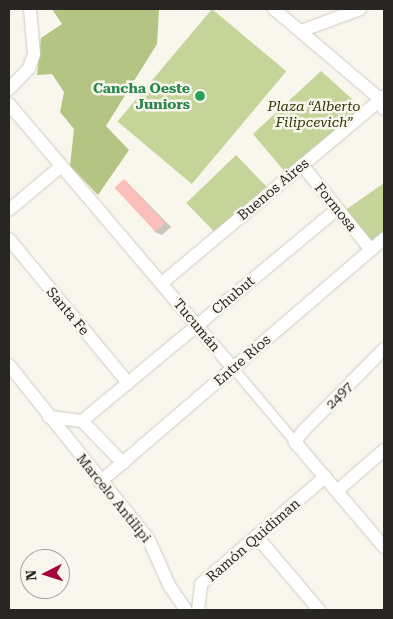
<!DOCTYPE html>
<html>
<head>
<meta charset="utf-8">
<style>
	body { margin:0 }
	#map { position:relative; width:393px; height:619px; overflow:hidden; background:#f9f7ed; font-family:"Roboto Serif",serif }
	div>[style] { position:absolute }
	.green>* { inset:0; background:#c5d499; transform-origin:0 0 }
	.forest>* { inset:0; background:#b4c583 }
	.shadow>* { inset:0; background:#0003 }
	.building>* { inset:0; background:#fbbeb9; transform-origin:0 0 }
	.roads { filter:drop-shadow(0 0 1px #cdcbc1) drop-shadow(0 0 1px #cdcbc1) }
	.pedestrian>* { height:9px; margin:-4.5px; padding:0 4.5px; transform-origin:4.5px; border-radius:4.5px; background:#fff }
	.minor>* { height:12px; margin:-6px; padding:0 6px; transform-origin:6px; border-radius:6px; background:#fff }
	.tertiary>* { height:15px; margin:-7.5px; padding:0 7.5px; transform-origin:7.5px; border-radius:7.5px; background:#fff }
	.dots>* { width:14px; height:14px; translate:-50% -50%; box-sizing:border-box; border:2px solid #f9f7ed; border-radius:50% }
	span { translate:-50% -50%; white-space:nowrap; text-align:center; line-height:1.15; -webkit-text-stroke:5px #f9f7ed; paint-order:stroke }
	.leisure-label { font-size:14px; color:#27864d; font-weight:700 }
	.right { translate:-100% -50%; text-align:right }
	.park-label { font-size:14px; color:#2e3704; font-style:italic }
	.street-label { font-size:14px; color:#272622 }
	.frame { position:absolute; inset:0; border:10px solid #272622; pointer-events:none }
	.north { position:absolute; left:20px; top:549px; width:50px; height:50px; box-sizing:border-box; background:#f9f7ed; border:1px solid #a5a39c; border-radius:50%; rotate:265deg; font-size:14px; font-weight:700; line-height:20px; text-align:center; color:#272622 }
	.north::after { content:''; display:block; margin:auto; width:18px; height:22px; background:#a3073b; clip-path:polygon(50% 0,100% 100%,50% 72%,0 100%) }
</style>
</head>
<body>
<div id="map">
	<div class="green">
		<i style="left:212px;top:9px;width:97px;height:147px;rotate:40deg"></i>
		<i style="clip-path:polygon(321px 71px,362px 108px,285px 172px,253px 134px)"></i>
		<i style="left:236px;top:155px;width:45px;height:69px;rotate:46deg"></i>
		<i style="clip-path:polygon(384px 183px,384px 232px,371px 245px,344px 211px)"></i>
	</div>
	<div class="forest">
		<i style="clip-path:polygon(52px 9px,159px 9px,157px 44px,106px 126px,129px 150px,98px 195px,70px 166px,74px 129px,60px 112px,64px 92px,52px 74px,37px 75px,41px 38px,62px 24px)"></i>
	</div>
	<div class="shadow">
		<i style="clip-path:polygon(125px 180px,171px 227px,162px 235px,155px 232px)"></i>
	</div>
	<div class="building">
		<i style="left:124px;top:179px;width:60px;height:13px;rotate:47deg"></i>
	</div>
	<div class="roads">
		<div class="pedestrian">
			<i style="left:233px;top:368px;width:97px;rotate:50deg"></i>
		</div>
		<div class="minor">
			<i style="left:274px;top:9px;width:138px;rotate:40.3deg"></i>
			<i style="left:301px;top:31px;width:63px;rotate:-20.4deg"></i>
			<i style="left:9px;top:89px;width:29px;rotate:-46deg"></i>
			<i style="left:29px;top:68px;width:15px;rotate:-70deg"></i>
			<i style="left:34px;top:54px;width:45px;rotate:-95.1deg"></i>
			<i style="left:9px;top:104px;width:346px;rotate:49.7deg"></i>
			<i style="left:302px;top:165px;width:109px;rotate:50.9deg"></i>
			<i style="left:9px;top:210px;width:67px;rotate:-40.1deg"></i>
			<i style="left:9px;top:239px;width:187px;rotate:50.4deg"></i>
			<i style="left:162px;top:283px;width:290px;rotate:-40deg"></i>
			<i style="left:384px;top:349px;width:115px;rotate:134.6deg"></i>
			<i style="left:303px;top:431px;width:14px;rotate:126deg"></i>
			<i style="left:295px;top:442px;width:138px;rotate:49.7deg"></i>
			<i style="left:9px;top:365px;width:224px;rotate:51.3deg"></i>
			<i style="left:149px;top:540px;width:49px;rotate:66deg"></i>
			<i style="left:169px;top:585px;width:30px;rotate:56deg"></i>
			<i style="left:49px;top:417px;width:33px;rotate:7deg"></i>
			<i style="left:82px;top:421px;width:59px;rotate:45.7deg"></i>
			<i style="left:82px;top:421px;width:332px;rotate:-39.7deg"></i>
			<i style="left:100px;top:482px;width:374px;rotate:-40.6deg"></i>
			<i style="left:337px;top:491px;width:62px;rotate:-41.1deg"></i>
			<i style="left:258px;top:538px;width:94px;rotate:49.7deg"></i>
			<i style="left:198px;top:610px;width:26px;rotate:-83deg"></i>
			<i style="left:201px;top:584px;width:164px;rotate:-40.8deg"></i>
		</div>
		<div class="tertiary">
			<i style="left:379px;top:98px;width:10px;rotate:61deg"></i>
		</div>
	</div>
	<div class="dots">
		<i style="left:200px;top:96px;background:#2e9e5b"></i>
	</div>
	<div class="leisure-label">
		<span class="right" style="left:190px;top:96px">Cancha Oeste<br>Juniors</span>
	</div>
	<div class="park-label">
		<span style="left:314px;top:114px">Plaza “Alberto<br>Filipcevich”</span>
	</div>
	<div class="street-label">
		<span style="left:273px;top:189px;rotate:-40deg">Buenos Aires</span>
		<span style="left:336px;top:207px;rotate:51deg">Formosa</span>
		<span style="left:233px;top:295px;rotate:-40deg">Chubut</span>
		<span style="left:68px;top:311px;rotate:50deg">Santa Fe</span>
		<span style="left:197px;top:325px;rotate:50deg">Tucumán</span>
		<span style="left:242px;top:360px;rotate:-41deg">Entre Ríos</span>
		<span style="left:339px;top:395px;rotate:-45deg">2497</span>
		<span style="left:114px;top:498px;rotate:51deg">Marcelo Antilipi</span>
		<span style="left:253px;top:540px;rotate:-41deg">Ramón Quidiman</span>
	</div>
	<div class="frame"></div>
	<div class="north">N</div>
</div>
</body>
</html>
